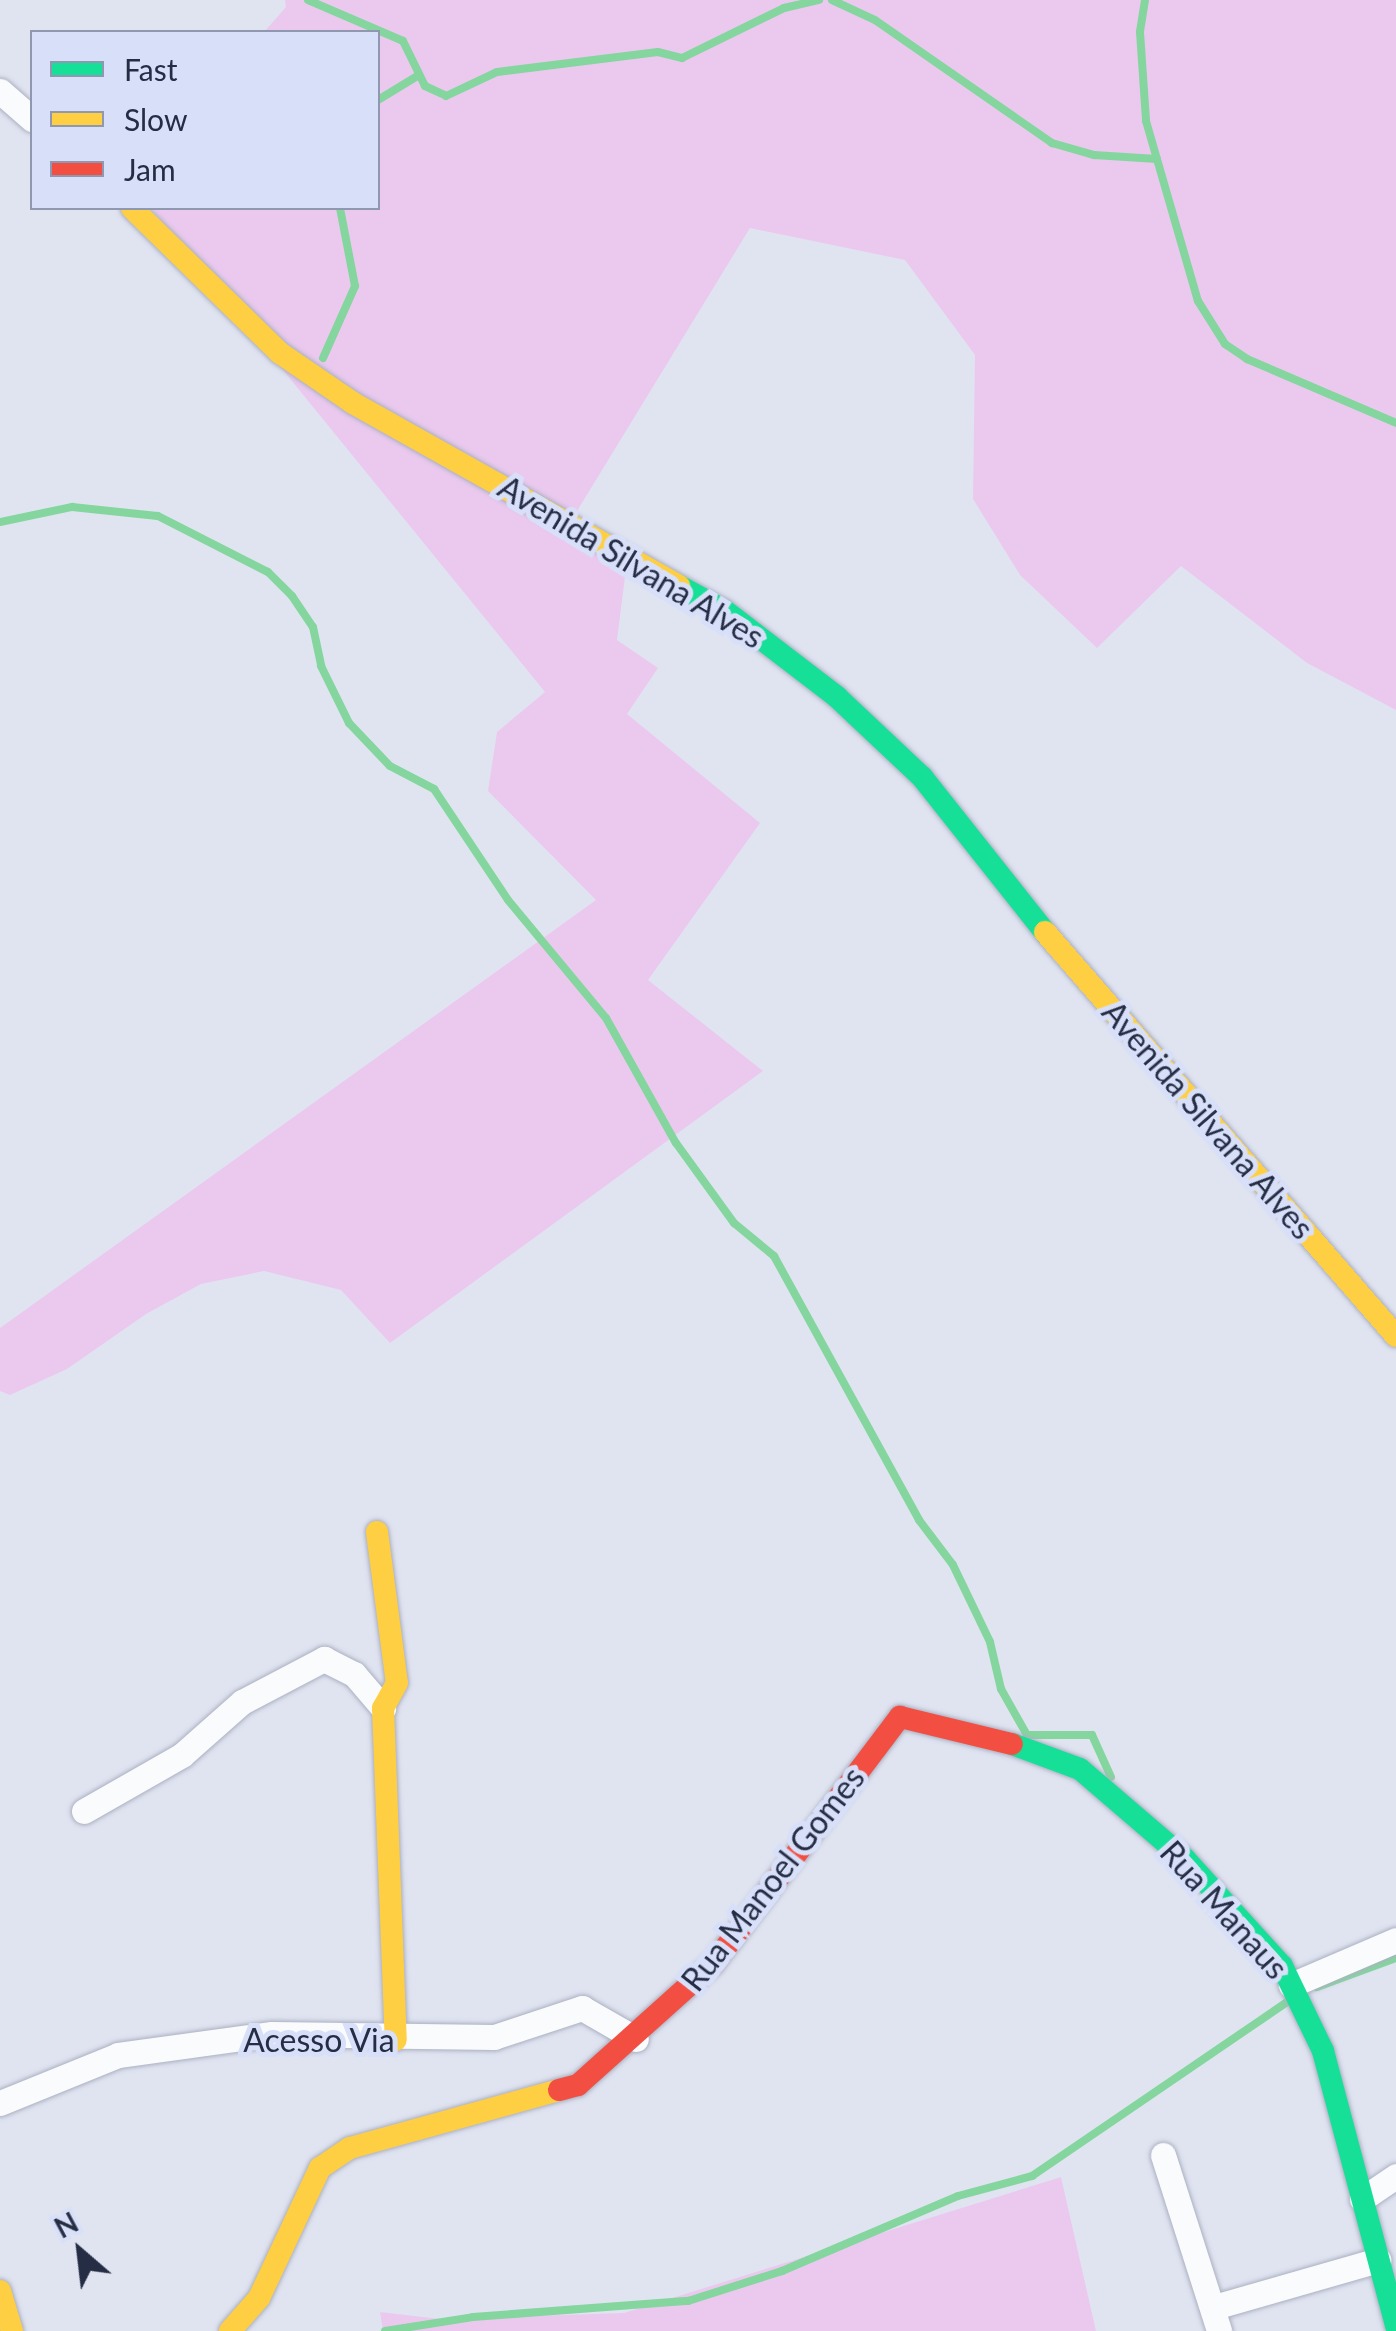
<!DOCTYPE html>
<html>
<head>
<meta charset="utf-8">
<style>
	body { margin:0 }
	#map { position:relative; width:1396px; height:2331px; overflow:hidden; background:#e0e4f1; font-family:Lato,sans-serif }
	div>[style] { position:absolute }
	.green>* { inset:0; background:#ebc9ef }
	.stream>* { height:8px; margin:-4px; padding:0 4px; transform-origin:4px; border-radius:4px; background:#84d69e }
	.roads { filter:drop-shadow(0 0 2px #abb0c1) drop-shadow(0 0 2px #abb0c1) }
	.street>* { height:25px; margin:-12.5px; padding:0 12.5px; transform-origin:12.5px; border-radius:12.5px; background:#fafbfd }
	.fast>* { height:22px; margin:-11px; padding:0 11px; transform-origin:11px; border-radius:11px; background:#16e098 }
	.slow>* { height:22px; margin:-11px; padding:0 11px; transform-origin:11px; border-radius:11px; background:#ffcf43 }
	.jam>* { height:22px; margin:-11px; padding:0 11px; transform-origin:11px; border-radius:11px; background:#f24e42 }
	span { translate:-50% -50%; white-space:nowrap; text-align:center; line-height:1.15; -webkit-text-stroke:10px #d8e0f9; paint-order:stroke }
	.street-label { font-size:32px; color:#252d44 }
	.legend { position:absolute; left:30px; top:30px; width:350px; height:180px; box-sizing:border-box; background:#d8e0f9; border:2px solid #9098b1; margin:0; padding:12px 18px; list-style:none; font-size:30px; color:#252d44 }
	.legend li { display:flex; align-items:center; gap:20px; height:50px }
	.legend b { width:50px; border:2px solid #9098b1 }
	.north { position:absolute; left:30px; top:2201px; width:100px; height:100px; -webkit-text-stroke:8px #d8e0f9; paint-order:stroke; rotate:332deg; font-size:28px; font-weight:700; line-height:40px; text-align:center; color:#252d44 }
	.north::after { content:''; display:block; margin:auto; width:35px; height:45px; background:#252d44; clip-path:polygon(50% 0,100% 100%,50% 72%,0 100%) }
</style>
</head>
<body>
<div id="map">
	<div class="green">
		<i style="clip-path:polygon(285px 0,1396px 0,1396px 710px,1307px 663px,1181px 566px,1097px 648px,1020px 575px,973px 499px,975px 355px,905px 260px,750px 228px,574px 516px,625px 577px,617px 640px,658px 668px,627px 714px,760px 823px,648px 980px,763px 1071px,390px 1343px,341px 1290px,264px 1271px,201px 1284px,146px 1314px,67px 1369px,10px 1395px,0 1391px,0 1328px,596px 900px,488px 791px,497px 732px,545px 692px,151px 208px,378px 208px,378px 32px,264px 32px,286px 7px)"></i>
		<i style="clip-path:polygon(1061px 2177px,1096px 2331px,383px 2331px,380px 2312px,440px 2319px,624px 2313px)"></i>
	</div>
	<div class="stream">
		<i style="left:308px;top:0;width:103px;rotate:23.3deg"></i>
		<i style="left:403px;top:41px;width:50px;rotate:63.9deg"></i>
		<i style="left:425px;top:86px;width:23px;rotate:25deg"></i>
		<i style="left:446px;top:96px;width:56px;rotate:-25.2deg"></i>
		<i style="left:497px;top:72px;width:162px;rotate:-7.1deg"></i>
		<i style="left:658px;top:52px;width:25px;rotate:14deg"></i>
		<i style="left:682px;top:58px;width:114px;rotate:-26.1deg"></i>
		<i style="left:784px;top:8px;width:36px;rotate:-13deg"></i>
		<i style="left:832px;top:0;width:47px;rotate:24.9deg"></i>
		<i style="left:875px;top:20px;width:216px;rotate:34.8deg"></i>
		<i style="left:1052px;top:143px;width:44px;rotate:15.9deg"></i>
		<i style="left:1094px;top:155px;width:63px;rotate:3.6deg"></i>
		<i style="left:1145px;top:0;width:32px;rotate:99deg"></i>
		<i style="left:1140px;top:32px;width:89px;rotate:86.1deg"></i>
		<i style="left:1146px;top:121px;width:187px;rotate:73.9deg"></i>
		<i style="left:1198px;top:301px;width:51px;rotate:57.9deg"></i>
		<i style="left:1225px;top:344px;width:27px;rotate:34deg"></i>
		<i style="left:1247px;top:359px;width:162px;rotate:23.2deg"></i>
		<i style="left:378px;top:100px;width:48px;rotate:-31.4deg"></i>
		<i style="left:323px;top:358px;width:79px;rotate:-66deg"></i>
		<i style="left:355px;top:286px;width:79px;rotate:-100.9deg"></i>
		<i style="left:0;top:522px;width:74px;rotate:-11.8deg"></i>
		<i style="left:72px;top:507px;width:86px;rotate:6deg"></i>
		<i style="left:158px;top:516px;width:123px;rotate:27deg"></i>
		<i style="left:268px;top:572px;width:34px;rotate:45deg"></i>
		<i style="left:292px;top:596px;width:37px;rotate:56deg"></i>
		<i style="left:313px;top:627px;width:40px;rotate:78deg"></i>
		<i style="left:321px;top:666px;width:64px;rotate:63.8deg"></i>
		<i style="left:349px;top:723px;width:59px;rotate:46.4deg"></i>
		<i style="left:390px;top:766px;width:50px;rotate:27.6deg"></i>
		<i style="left:434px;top:789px;width:133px;rotate:56.3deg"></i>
		<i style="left:508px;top:900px;width:153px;rotate:50.3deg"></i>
		<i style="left:606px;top:1018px;width:143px;rotate:60.8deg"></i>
		<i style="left:676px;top:1143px;width:99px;rotate:54.1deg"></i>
		<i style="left:734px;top:1223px;width:52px;rotate:39.5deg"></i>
		<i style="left:774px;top:1256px;width:301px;rotate:61.2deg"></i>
		<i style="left:919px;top:1520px;width:56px;rotate:52.9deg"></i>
		<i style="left:953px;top:1565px;width:85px;rotate:64.3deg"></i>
		<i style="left:990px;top:1642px;width:48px;rotate:76.8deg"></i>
		<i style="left:1001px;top:1689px;width:53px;rotate:60.5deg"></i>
		<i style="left:1027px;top:1735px;width:65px"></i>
		<i style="left:1092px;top:1735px;width:46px;rotate:65.7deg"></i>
		<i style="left:1317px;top:1987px;width:84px;rotate:-20.2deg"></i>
		<i style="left:385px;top:2331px;width:89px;rotate:-9deg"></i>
		<i style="left:473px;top:2317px;width:216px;rotate:-4.3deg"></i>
		<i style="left:688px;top:2301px;width:99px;rotate:-17.7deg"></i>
		<i style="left:782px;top:2271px;width:191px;rotate:-23.1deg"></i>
		<i style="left:958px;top:2196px;width:77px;rotate:-15.1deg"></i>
		<i style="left:1032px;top:2176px;width:309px;rotate:-34.3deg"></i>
	</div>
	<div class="roads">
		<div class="street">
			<i style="left:0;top:91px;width:43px;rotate:41.2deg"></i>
			<i style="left:84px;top:1811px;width:113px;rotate:-29.7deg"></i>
			<i style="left:182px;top:1755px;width:80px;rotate:-41.5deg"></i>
			<i style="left:242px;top:1702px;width:93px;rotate:-27.7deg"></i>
			<i style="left:324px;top:1659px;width:34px;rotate:27deg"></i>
			<i style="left:354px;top:1674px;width:45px;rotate:49.5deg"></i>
			<i style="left:1291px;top:1985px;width:114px;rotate:-23.2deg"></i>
			<i style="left:0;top:2103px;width:127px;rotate:-22.1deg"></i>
			<i style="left:118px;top:2055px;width:155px;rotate:-7.8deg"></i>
			<i style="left:272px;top:2034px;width:222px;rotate:0.8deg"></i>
			<i style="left:494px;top:2037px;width:93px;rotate:-18.2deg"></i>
			<i style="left:582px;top:2008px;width:62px;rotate:29.9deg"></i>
			<i style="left:1163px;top:2155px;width:185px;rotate:72.3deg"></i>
			<i style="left:1362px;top:2199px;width:41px;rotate:-34.1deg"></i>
			<i style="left:1214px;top:2307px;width:171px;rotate:-16deg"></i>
		</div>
		<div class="fast">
			<i style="left:679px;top:586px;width:52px;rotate:28.5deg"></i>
			<i style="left:725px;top:611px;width:141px;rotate:37.5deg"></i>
			<i style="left:837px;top:697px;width:117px;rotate:43.3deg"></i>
			<i style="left:922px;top:777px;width:198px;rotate:51.6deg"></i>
			<i style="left:1012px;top:1744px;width:72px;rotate:20.2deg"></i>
			<i style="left:1080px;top:1769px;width:138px;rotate:40.6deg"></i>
			<i style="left:1185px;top:1859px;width:144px;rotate:47.8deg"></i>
			<i style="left:1282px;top:1966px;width:94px;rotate:64.2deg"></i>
			<i style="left:1323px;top:2051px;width:285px;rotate:75.1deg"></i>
		</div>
		<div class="slow">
			<i style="left:132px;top:208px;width:207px;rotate:44.4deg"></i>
			<i style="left:280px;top:353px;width:88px;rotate:34.4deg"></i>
			<i style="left:353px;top:403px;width:374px;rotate:29.3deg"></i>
			<i style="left:1045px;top:932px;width:535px;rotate:49.02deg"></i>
			<i style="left:377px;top:1532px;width:152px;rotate:82.5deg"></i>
			<i style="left:397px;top:1683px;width:29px;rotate:119deg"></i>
			<i style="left:383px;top:1708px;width:332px;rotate:87.8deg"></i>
			<i style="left:0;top:2291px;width:42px;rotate:73.3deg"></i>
			<i style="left:230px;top:2331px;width:44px;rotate:-48.7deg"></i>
			<i style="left:259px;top:2298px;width:144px;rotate:-64.9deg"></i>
			<i style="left:320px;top:2168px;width:36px;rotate:-34deg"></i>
			<i style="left:350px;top:2148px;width:217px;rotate:-15.5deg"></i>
		</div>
		<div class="jam">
			<i style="left:559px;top:2090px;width:20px;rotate:-15deg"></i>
			<i style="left:578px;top:2085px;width:181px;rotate:-41.9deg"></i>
			<i style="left:713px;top:1964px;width:310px;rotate:-52.9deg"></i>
			<i style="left:900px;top:1717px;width:115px;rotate:13.6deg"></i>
		</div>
	</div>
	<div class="street-label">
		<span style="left:631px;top:562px;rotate:31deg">Avenida Silvana Alves</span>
		<span style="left:1208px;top:1120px;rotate:49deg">Avenida Silvana Alves</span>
		<span style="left:773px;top:1879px;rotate:-52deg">Rua Manoel Gomes</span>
		<span style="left:1224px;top:1910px;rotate:48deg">Rua Manaus</span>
		<span style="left:319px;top:2040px">Acesso Via</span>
	</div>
	<ul class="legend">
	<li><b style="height:12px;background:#16e098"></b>Fast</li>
	<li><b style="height:12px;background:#ffcf43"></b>Slow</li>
	<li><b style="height:12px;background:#f24e42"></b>Jam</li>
	</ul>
	<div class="north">N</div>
</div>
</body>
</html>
